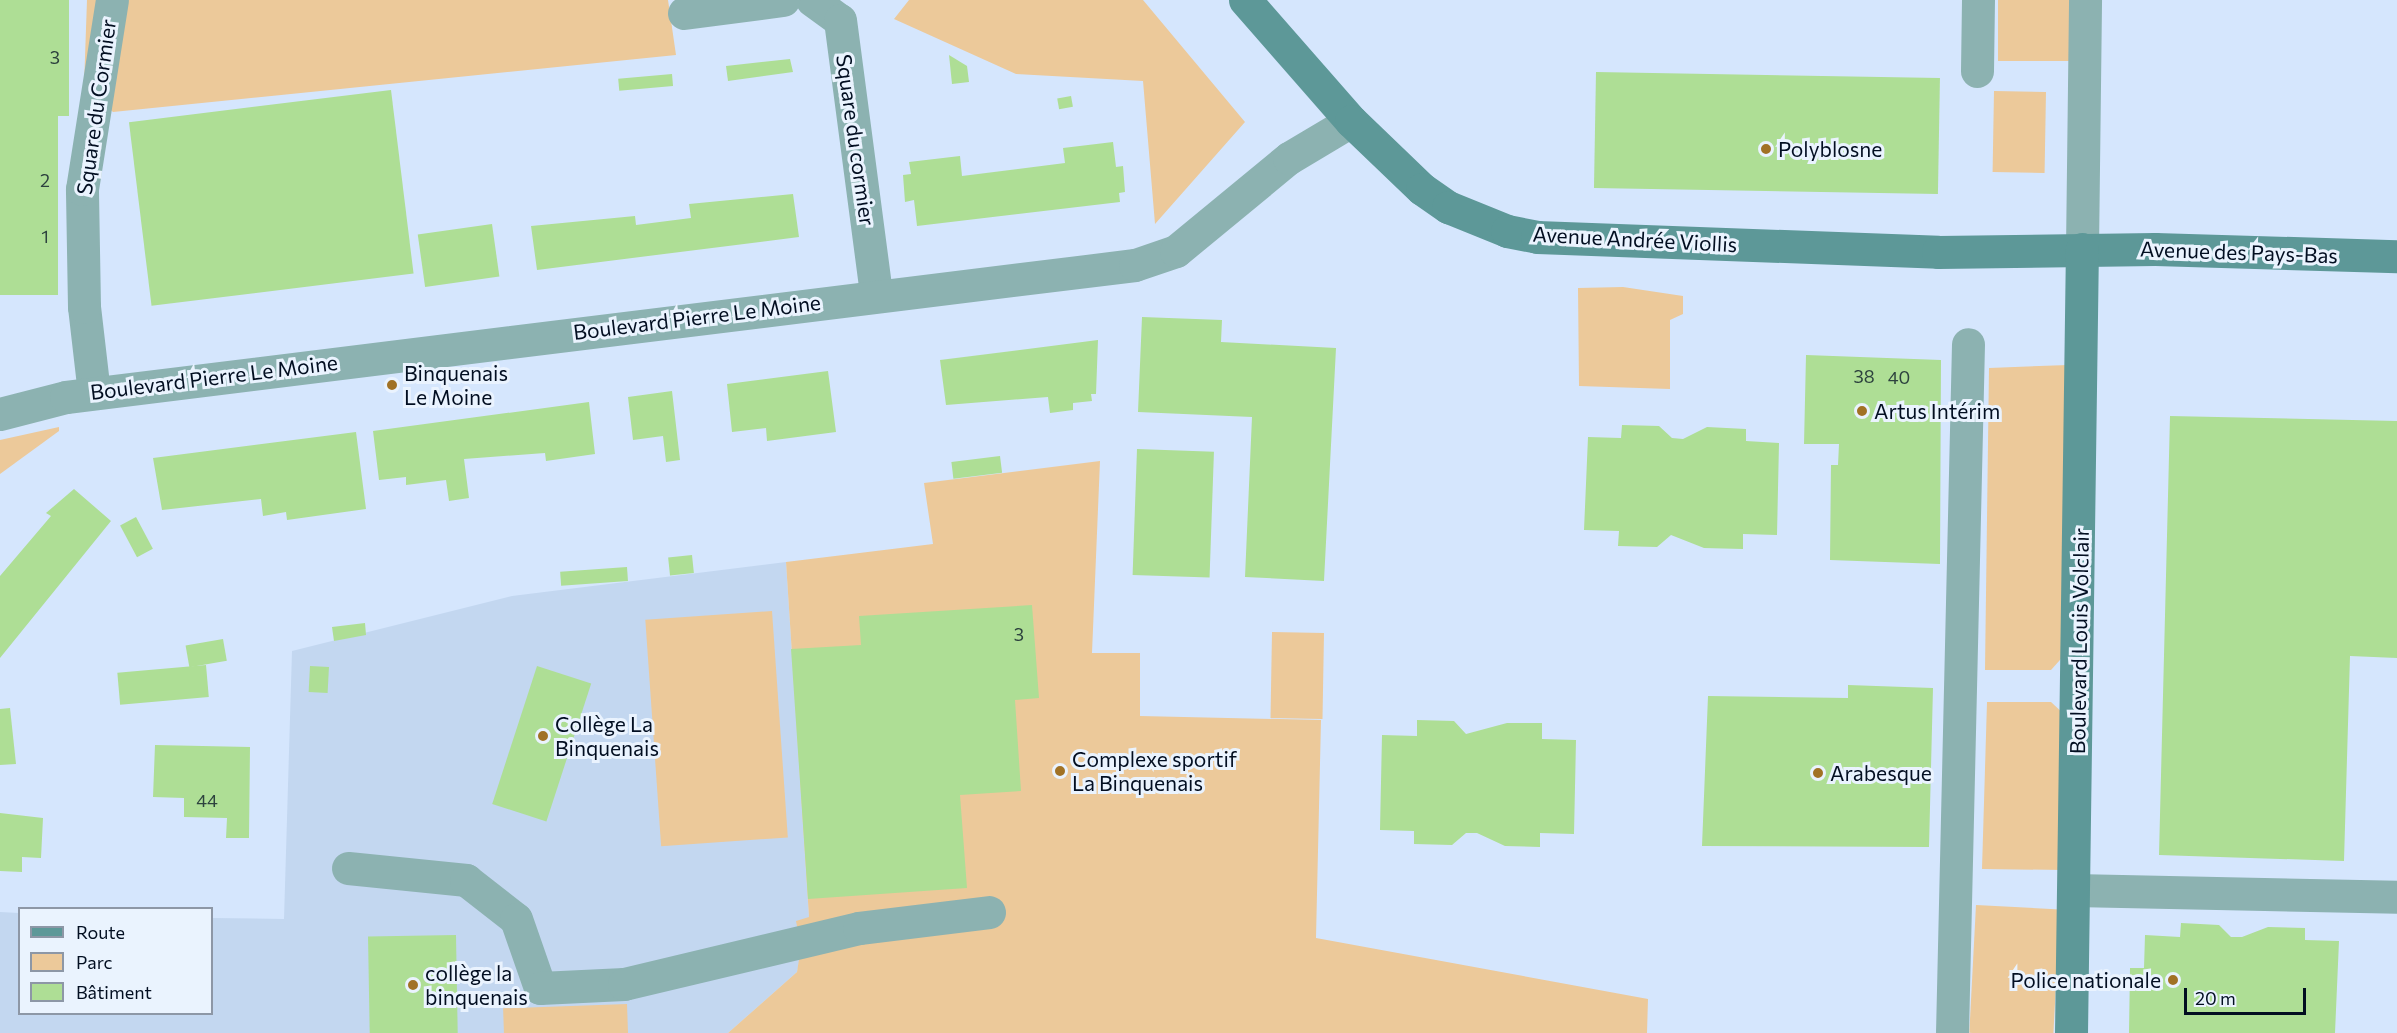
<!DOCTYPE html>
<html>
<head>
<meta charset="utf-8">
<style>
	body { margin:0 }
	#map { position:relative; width:2397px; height:1033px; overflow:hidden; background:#d5e6fd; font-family:Commissioner,sans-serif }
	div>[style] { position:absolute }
	.built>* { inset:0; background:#c3d7f0 }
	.green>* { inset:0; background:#ecc99a; transform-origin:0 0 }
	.building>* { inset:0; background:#aede95; transform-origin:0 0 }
	.street>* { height:33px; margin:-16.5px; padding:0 16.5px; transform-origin:16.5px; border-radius:16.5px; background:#8cb2b1 }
	.secondary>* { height:33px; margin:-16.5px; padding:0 16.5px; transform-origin:16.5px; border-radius:16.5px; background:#5d9898 }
	.dots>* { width:16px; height:16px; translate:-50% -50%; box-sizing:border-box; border:3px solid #eaf3fe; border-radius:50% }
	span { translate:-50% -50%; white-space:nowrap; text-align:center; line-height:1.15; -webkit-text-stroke:6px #eaf3fe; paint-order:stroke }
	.number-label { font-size:18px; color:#2d423e }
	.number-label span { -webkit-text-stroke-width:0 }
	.street-label { font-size:21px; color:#020e21 }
	.poi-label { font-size:21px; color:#020e21 }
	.left { translate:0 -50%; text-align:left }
	.right { translate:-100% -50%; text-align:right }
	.legend { position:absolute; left:18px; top:907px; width:195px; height:108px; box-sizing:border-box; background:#eaf3fe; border:2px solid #8d97a6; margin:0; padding:8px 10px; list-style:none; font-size:18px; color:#020e21 }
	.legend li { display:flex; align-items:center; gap:12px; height:30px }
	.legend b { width:30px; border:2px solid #8d97a6 }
	.scale { position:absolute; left:2184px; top:988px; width:122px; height:27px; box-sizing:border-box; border:3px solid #020e21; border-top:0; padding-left:8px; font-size:18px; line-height:21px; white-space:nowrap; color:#020e21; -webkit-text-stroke:4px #eaf3fe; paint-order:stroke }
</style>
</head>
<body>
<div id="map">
	<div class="built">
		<i style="clip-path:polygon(786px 562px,809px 917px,797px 972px,728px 1033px,0 1033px,0 912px,19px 913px,20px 1014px,212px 1014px,212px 918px,284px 919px,292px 651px,512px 596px)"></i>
	</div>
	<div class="green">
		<i style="clip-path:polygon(87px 0,668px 0,676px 55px,113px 112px,84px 86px)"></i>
		<i style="clip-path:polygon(909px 0,1143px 0,1245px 122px,1155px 224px,1143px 81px,1016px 74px,894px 19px)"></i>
		<i style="left:1998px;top:0;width:79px;height:61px"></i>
		<i style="left:1994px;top:91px;width:52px;height:81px;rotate:1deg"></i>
		<i style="clip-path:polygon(1623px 287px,1683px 296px,1683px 314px,1670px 320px,1670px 389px,1579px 386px,1578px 288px)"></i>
		<i style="clip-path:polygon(2068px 365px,2068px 651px,2051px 670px,1985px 670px,1989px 368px)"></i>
		<i style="clip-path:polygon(59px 427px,59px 431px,0 474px,0 440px)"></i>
		<i style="clip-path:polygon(1100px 461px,1092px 653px,1140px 653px,1140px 716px,1321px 720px,1316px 938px,1648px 999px,1647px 1033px,728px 1033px,797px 972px,801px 947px,796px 921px,809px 917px,786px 562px,933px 544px,924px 483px)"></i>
		<i style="left:772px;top:611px;width:227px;height:127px;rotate:86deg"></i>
		<i style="left:1324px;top:633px;width:86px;height:52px;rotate:91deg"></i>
		<i style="clip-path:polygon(1987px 702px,2051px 702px,2066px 716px,2063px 870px,1982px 869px)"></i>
		<i style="left:1976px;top:905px;width:84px;height:128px;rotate:3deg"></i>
		<i style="left:627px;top:1004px;width:29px;height:124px;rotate:88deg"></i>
	</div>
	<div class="building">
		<i style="clip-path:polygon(0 0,69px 0,69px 116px,58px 116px,58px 295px,0 295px)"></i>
		<i style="clip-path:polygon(949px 55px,967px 66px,969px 82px,952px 84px)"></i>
		<i style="clip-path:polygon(790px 59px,793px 72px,728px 81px,726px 66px)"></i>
		<i style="left:1596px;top:72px;width:344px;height:116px;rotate:1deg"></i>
		<i style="left:672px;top:74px;width:12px;height:54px;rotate:85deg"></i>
		<i style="left:391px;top:90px;width:185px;height:264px;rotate:83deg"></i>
		<i style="left:1071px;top:96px;width:11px;height:14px;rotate:80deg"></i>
		<i style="clip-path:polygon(1113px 142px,1116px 167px,1123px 166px,1125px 192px,1119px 193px,1120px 202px,917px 226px,914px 200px,905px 202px,903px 175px,911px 174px,909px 162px,960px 156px,962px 176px,1065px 163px,1063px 148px)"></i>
		<i style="clip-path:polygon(793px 194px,799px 237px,537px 270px,531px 226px,635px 216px,636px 225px,691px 218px,689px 204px)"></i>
		<i style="left:492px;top:224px;width:53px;height:75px;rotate:82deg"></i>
		<i style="clip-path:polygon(1142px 317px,1222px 320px,1221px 342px,1336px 348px,1324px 581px,1245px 577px,1252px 417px,1138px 412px)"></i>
		<i style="clip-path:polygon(1098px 340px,1096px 394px,1091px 394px,1092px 401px,1073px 403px,1073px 410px,1050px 413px,1048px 397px,946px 405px,940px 360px)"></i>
		<i style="clip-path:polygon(1806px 355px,1941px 360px,1940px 564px,1830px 560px,1831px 465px,1838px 465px,1839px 444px,1804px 444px)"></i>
		<i style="clip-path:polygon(828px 371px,836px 432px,767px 441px,766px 428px,732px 432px,727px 384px)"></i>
		<i style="clip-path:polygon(672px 391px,680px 460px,666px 462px,663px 436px,633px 440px,628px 397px)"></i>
		<i style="clip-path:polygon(589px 402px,595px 454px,546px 461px,545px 453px,464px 459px,469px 498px,449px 501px,446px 480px,406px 485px,406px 477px,379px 480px,373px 431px)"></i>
		<i style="clip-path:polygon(2170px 416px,2397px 421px,2397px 658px,2350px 656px,2344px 861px,2159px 855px)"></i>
		<i style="clip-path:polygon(1622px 425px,1659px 426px,1672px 438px,1683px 439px,1707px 427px,1746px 429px,1746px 441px,1779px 443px,1777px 535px,1743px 534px,1743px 549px,1704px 548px,1671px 535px,1657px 547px,1618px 546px,1619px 531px,1584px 530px,1588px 437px,1621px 438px)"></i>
		<i style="clip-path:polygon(356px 432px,366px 509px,287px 520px,286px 512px,263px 516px,261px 499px,162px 510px,153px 458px)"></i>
		<i style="left:1137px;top:449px;width:77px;height:126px;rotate:2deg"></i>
		<i style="left:1000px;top:456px;width:17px;height:49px;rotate:83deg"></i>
		<i style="clip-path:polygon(74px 489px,111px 521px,0 658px,0 576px,51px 516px,46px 513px)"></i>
		<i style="left:136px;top:517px;width:36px;height:18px;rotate:62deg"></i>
		<i style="left:692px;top:555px;width:18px;height:24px;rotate:84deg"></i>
		<i style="left:627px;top:567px;width:14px;height:67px;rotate:86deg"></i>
		<i style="clip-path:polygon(1032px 605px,1039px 698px,1015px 700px,1021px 791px,960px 795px,967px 888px,808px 899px,791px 649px,861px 645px,859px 616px)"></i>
		<i style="clip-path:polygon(365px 623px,366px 635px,334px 641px,332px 627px)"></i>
		<i style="left:223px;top:639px;width:22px;height:38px;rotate:80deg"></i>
		<i style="left:206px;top:665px;width:32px;height:89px;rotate:85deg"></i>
		<i style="left:310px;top:666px;width:19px;height:26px;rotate:3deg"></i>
		<i style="left:537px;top:666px;width:57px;height:145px;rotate:18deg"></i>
		<i style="clip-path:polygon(1848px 685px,1933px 688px,1929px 847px,1702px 846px,1708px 696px,1848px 698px)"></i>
		<i style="clip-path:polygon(10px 708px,16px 764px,0 765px,0 709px)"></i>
		<i style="clip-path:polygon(1417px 720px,1454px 721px,1466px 734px,1507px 723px,1542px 723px,1542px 739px,1576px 740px,1574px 834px,1540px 833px,1540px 847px,1505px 846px,1477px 833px,1466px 833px,1452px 845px,1414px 844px,1414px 831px,1380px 830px,1382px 735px,1417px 736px)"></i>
		<i style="clip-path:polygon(155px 745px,250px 747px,249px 838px,226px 838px,227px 818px,184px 817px,184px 798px,153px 797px)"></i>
		<i style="clip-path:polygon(0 813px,43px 818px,41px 858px,22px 857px,22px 872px,0 871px)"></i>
		<i style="clip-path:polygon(2181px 923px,2219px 925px,2231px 937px,2242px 937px,2268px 927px,2305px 928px,2305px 940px,2339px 941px,2335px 1033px,2129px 1033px,2130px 968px,2144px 968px,2145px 935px,2180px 937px)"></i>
		<i style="left:456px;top:935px;width:98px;height:88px;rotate:89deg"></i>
	</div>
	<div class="street">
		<i style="left:812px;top:0;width:34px;rotate:36deg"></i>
		<i style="left:840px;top:20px;width:277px;rotate:82.5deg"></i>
		<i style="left:684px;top:13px;width:100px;rotate:-7.5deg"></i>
		<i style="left:1977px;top:71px;width:71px;rotate:-89.2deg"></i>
		<i style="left:2082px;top:249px;width:249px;rotate:-89.3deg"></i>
		<i style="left:94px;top:393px;width:87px;rotate:-96.6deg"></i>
		<i style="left:84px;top:307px;width:118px;rotate:-91deg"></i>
		<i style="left:82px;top:189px;width:191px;rotate:-81deg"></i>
		<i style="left:0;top:414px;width:68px;rotate:-14.4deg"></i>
		<i style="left:66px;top:397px;width:1077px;rotate:-7.04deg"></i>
		<i style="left:1135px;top:265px;width:43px;rotate:-18.9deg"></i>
		<i style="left:1176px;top:251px;width:146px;rotate:-39.5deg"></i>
		<i style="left:1289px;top:158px;width:72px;rotate:-30.8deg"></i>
		<i style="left:348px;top:868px;width:119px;rotate:5.8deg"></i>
		<i style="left:466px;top:880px;width:63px;rotate:38deg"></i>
		<i style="left:516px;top:919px;width:73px;rotate:70.8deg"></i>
		<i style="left:540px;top:988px;width:84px;rotate:-2.7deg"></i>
		<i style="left:624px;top:984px;width:242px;rotate:-13.4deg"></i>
		<i style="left:859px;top:928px;width:131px;rotate:-7deg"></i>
		<i style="left:2074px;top:890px;width:323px;rotate:1.2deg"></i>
		<i style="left:1952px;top:1033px;width:689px;rotate:-88.67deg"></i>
	</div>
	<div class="secondary">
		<i style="left:1245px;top:0;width:161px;rotate:48.8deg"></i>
		<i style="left:1351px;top:121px;width:98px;rotate:43.8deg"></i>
		<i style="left:1422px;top:189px;width:32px;rotate:35deg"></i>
		<i style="left:1448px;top:207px;width:64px;rotate:22.1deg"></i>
		<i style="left:1507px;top:231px;width:31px;rotate:11deg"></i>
		<i style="left:1537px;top:237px;width:401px;rotate:2.1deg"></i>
		<i style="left:1938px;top:252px;width:217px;rotate:-0.8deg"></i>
		<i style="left:2155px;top:249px;width:242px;rotate:1.7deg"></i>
		<i style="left:2071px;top:1033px;width:784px;rotate:-89.2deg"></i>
	</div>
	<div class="dots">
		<i style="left:1766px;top:149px;background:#a17225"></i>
		<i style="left:392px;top:385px;background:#a17225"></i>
		<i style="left:1862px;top:411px;background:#a17225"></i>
		<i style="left:543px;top:736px;background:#a17225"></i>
		<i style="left:1060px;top:771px;background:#a17225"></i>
		<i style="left:1818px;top:773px;background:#a17225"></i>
		<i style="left:2173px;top:980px;background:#a17225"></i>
		<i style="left:413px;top:985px;background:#a17225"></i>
	</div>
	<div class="number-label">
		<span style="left:55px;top:57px">3</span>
		<span style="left:45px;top:180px">2</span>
		<span style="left:45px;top:236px">1</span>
		<span style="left:1864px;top:376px">38</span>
		<span style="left:1899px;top:377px">40</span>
		<span style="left:1019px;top:634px">3</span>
		<span style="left:207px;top:800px">44</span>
	</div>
	<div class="street-label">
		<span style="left:96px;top:107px;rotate:-82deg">Square du Cormier</span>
		<span style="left:856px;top:140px;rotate:82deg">Square du cormier</span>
		<span style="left:1635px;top:239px;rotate:3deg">Avenue Andrée Viollis</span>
		<span style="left:2239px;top:252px;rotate:2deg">Avenue des Pays-Bas</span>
		<span style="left:697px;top:317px;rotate:-7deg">Boulevard Pierre Le Moine</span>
		<span style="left:214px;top:377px;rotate:-7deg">Boulevard Pierre Le Moine</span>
		<span style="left:2079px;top:641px;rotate:-89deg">Boulevard Louis Volclair</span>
	</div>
	<div class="poi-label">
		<span class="left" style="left:1778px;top:149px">Polyblosne</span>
		<span class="left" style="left:404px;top:385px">Binquenais<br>Le Moine</span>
		<span class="left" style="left:1874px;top:411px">Artus Intérim</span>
		<span class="left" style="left:555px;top:736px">Collège La<br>Binquenais</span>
		<span class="left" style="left:1072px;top:771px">Complexe sportif<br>La Binquenais</span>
		<span class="left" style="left:1830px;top:773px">Arabesque</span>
		<span class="left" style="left:425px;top:985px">collège la<br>binquenais</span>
		<span class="right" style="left:2161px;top:980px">Police nationale</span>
	</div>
	<ul class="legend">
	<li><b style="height:8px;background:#5d9898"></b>Route</li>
	<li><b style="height:16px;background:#ecc99a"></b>Parc</li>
	<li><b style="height:16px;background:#aede95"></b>Bâtiment</li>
	</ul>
	<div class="scale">20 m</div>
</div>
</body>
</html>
